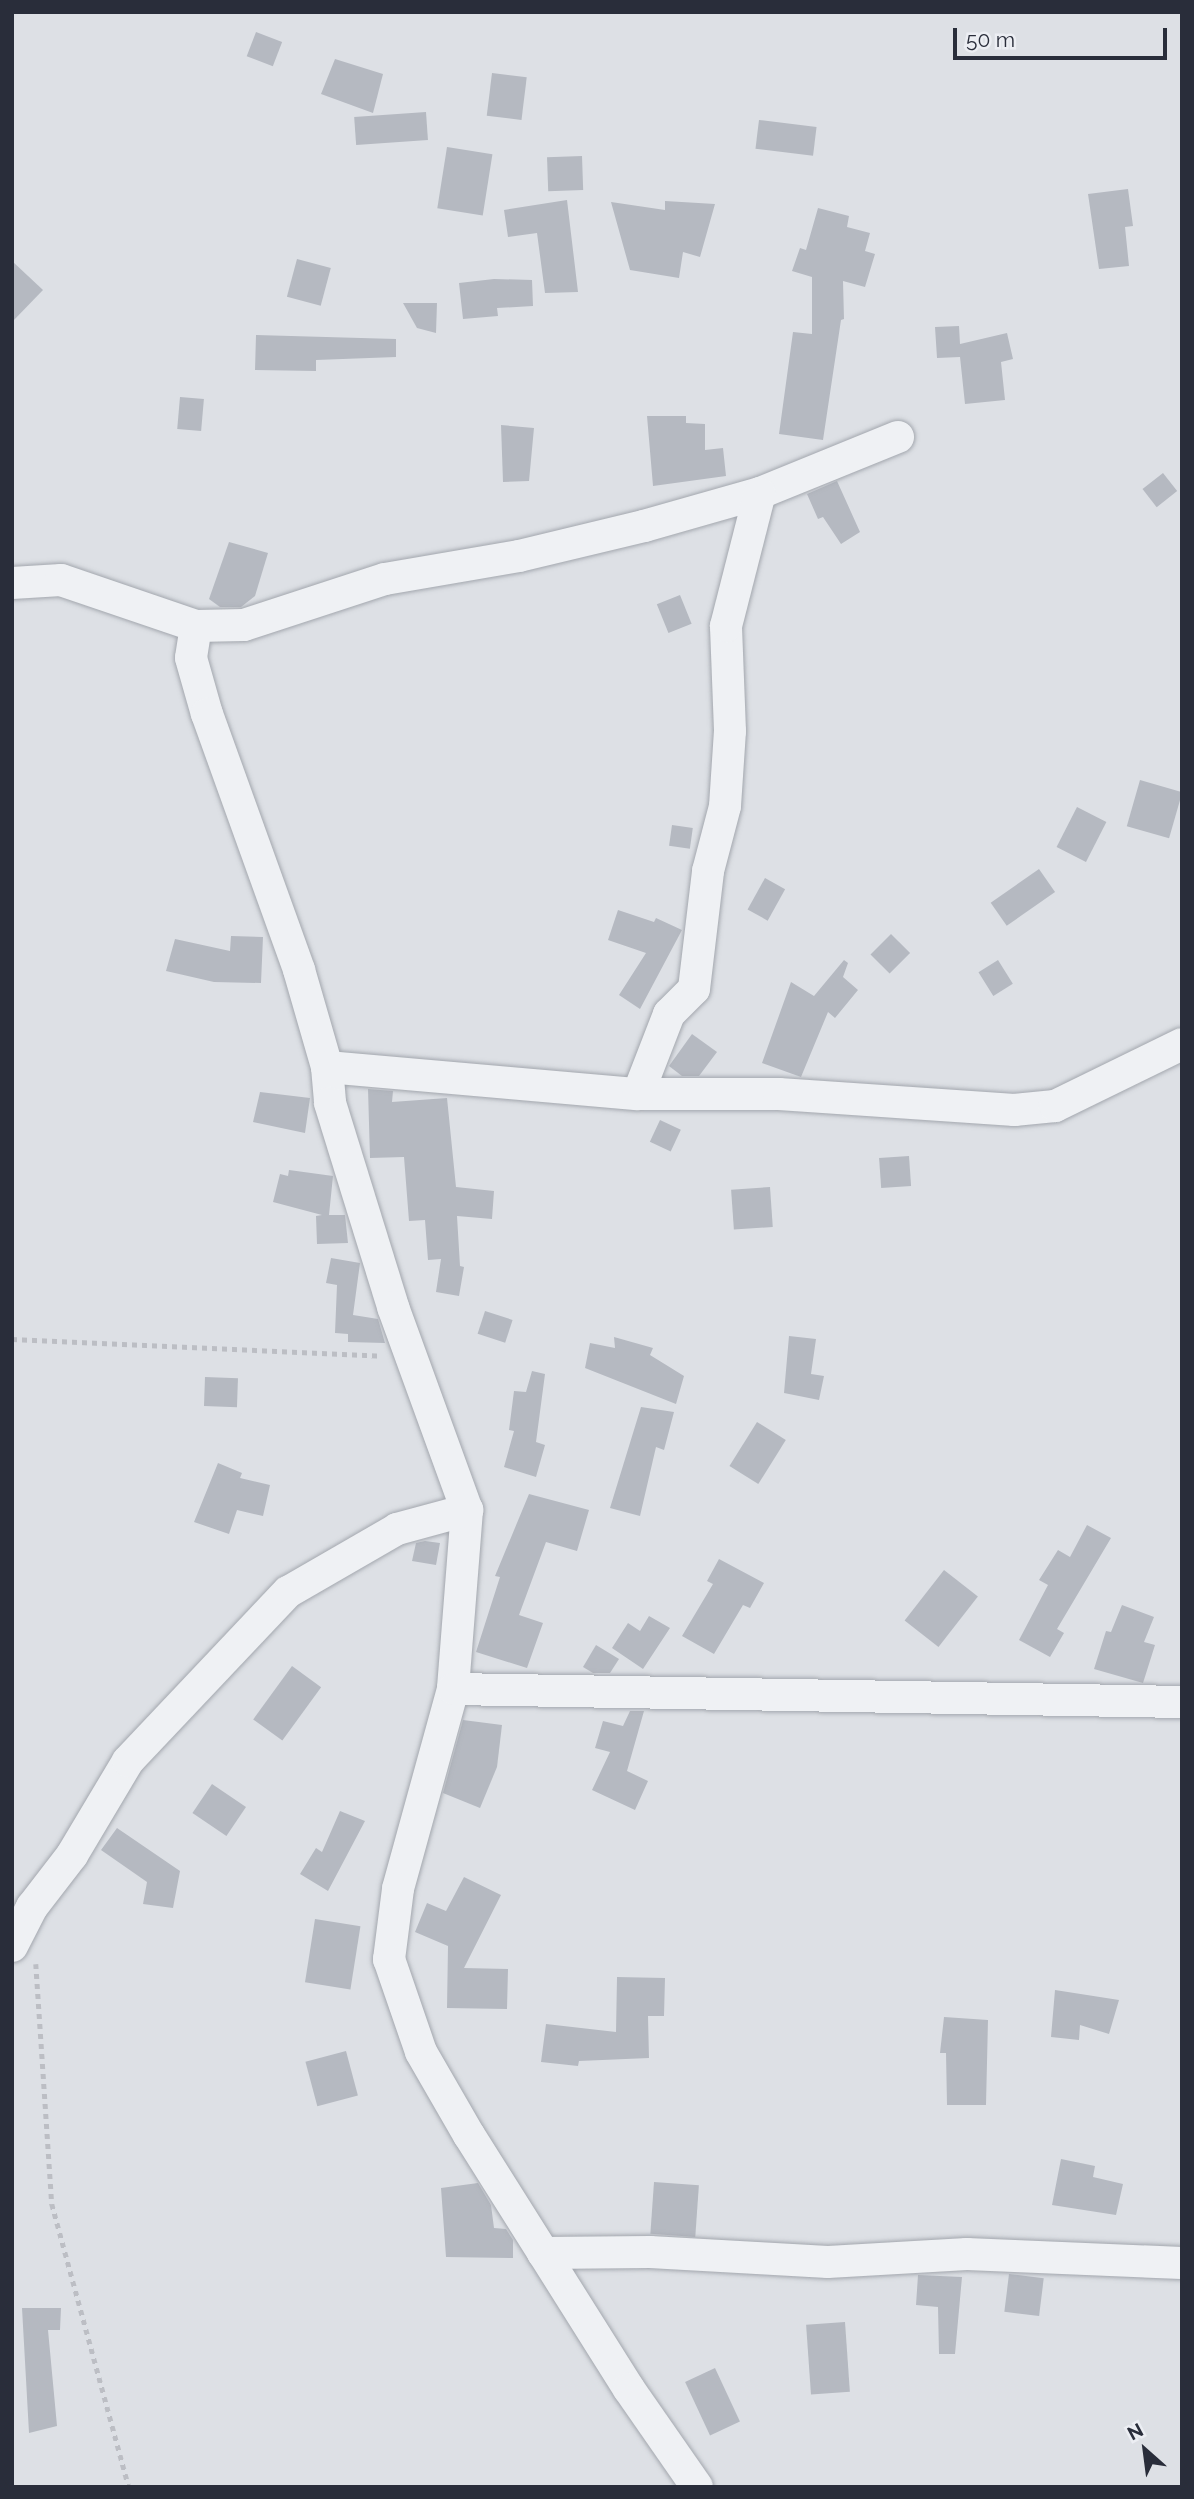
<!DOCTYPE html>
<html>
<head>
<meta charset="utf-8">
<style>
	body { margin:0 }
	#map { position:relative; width:1194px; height:2499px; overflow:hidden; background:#dde0e5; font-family:Raleway,sans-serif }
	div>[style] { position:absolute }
	.building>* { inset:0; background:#b5b9c1; transform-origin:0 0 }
	.path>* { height:4.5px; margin-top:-2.25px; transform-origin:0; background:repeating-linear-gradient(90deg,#bcbec4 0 5px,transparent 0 10px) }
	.roads { filter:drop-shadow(0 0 2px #a3a7ae) drop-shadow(0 0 2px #a3a7ae) }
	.minor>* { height:32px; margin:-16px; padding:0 16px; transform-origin:16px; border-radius:16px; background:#eff1f4 }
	span { translate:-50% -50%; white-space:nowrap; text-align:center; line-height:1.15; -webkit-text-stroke:5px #eceef3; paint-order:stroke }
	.frame { position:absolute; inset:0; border:14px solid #292d3a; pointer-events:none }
	.north { position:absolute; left:1110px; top:2415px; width:70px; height:70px; -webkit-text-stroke:5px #eceef3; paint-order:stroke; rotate:332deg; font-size:19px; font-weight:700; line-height:28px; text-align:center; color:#292d3a }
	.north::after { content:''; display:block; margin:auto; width:24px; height:32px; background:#292d3a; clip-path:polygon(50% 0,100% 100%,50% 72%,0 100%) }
	.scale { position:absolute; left:953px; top:28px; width:214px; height:32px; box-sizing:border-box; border:4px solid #292d3a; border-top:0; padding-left:9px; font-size:21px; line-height:24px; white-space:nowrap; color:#292d3a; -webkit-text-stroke:5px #eceef3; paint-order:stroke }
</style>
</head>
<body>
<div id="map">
	<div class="building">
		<i style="left:256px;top:32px;width:28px;height:26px;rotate:21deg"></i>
		<i style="clip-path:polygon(335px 59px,383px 74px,373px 113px,321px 94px)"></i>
		<i style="left:492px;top:73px;width:35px;height:43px;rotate:7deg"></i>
		<i style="left:426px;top:112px;width:28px;height:72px;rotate:86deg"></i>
		<i style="left:759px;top:120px;width:58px;height:29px;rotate:7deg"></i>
		<i style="left:447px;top:147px;width:46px;height:62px;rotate:9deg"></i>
		<i style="left:582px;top:156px;width:34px;height:35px;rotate:88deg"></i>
		<i style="clip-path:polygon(1128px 189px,1133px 226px,1125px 227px,1129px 266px,1099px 269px,1088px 194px)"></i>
		<i style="clip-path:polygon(567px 200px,578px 292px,545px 293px,537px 233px,508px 237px,504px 210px)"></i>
		<i style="clip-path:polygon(665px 201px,715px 204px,700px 257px,683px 252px,679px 278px,630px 270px,611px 202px,665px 210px)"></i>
		<i style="clip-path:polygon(818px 208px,849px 216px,847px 227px,870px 233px,865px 251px,875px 254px,865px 287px,843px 281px,844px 319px,841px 320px,823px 440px,779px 434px,793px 332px,812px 334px,812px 277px,792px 271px,800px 248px,806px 250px)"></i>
		<i style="left:297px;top:259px;width:35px;height:39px;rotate:15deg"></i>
		<i style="clip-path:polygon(12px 261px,43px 290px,12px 322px)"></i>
		<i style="clip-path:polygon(494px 279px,532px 280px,533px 306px,497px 308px,498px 316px,463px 319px,459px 283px)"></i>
		<i style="clip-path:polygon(403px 303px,437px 303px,436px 333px,417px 328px)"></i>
		<i style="clip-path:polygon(959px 326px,960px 344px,1007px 333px,1013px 359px,1001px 362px,1005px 400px,965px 404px,960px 357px,937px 358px,935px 327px)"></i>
		<i style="clip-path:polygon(256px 335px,396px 339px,396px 357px,316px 360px,316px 371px,255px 370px)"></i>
		<i style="left:180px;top:397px;width:24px;height:32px;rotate:5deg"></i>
		<i style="clip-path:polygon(647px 416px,686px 416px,686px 423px,705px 424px,705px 450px,723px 448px,726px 476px,653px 486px)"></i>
		<i style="clip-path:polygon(501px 425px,534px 428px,529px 481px,503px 482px)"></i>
		<i style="left:1163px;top:473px;width:23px;height:26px;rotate:52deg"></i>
		<i style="clip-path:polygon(837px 481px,860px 532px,841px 544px,823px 517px,818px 519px,807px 494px)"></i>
		<i style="clip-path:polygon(229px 542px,268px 553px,255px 596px,241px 607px,220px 607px,209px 599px)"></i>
		<i style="left:680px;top:595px;width:31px;height:25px;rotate:68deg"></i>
		<i style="left:1140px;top:780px;width:44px;height:48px;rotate:16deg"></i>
		<i style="left:1077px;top:807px;width:33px;height:45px;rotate:27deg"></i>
		<i style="left:672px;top:825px;width:21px;height:21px;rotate:8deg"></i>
		<i style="left:1039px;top:869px;width:28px;height:59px;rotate:55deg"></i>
		<i style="left:765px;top:878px;width:23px;height:36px;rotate:29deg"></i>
		<i style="clip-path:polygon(618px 910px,654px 922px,656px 918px,682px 930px,640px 1009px,619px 995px,646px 953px,608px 940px)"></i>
		<i style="left:891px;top:934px;width:27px;height:29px;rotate:45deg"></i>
		<i style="clip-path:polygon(231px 936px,263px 937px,261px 983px,214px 982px,166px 971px,175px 939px,230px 951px)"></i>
		<i style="clip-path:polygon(844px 960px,848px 963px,843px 977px,858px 990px,835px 1018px,828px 1012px,801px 1077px,762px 1063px,791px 982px,814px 996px)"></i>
		<i style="left:998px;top:960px;width:28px;height:23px;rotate:58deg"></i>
		<i style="clip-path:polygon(692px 1034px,717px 1052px,699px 1076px,682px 1076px,669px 1066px)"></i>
		<i style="clip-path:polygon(368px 1089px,393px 1091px,392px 1102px,447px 1098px,456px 1187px,494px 1191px,492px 1219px,457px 1216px,460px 1266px,464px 1267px,459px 1296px,436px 1292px,441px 1259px,428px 1260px,425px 1220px,409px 1221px,404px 1157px,370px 1158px)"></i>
		<i style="clip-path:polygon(260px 1092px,310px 1098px,305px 1133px,253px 1122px)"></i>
		<i style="left:660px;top:1120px;width:23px;height:24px;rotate:25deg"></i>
		<i style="left:909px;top:1156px;width:30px;height:30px;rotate:86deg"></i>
		<i style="clip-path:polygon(289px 1170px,333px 1176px,329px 1215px,345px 1215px,348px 1243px,317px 1244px,316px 1216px,322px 1215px,273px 1202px,280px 1174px,288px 1176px)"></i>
		<i style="left:770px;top:1187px;width:40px;height:39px;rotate:86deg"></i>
		<i style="clip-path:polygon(331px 1258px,360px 1263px,353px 1315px,378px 1319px,385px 1343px,348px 1342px,348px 1334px,335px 1333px,337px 1285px,326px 1283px)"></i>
		<i style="left:485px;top:1311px;width:29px;height:24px;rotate:18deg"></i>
		<i style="clip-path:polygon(789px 1336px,816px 1339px,811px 1374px,824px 1376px,819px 1400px,784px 1393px)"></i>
		<i style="clip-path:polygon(614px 1337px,653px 1348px,650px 1355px,684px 1376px,676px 1404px,585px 1368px,590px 1343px,615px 1348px)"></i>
		<i style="clip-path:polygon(532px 1371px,545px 1374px,536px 1442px,545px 1445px,536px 1477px,504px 1467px,514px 1431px,509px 1430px,514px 1391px,526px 1392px)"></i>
		<i style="left:205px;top:1377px;width:33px;height:29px;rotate:2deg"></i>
		<i style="clip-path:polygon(641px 1407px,674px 1412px,664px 1450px,656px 1447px,640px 1516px,610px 1508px)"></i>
		<i style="left:757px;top:1422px;width:34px;height:52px;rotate:32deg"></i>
		<i style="clip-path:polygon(218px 1463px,242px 1473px,240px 1478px,270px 1485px,263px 1516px,237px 1510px,229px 1534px,194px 1522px)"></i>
		<i style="clip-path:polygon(529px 1494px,589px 1510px,577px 1551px,546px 1542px,519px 1615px,543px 1623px,527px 1668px,476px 1652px,500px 1577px,495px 1576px)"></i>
		<i style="clip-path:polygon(1087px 1525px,1111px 1538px,1057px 1629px,1064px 1633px,1050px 1657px,1019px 1640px,1048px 1585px,1039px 1580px,1058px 1550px,1070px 1557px)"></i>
		<i style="clip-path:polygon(425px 1541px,440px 1543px,436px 1565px,412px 1561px,416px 1543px)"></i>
		<i style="clip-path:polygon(719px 1559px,764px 1583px,750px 1608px,743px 1605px,714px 1654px,682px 1636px,713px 1584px,707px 1581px)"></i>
		<i style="left:944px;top:1570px;width:43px;height:64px;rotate:38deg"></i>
		<i style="clip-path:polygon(1122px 1605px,1154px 1617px,1144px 1642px,1155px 1645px,1143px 1683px,1094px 1669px,1106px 1631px,1111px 1632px)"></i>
		<i style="clip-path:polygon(649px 1616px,670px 1628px,643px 1669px,612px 1648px,628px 1623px,640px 1631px)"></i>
		<i style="clip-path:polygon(596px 1645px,619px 1659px,610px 1673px,593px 1673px,583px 1667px)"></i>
		<i style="left:292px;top:1666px;width:36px;height:66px;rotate:36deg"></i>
		<i style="clip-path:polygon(630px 1711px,644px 1711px,627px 1771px,648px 1781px,635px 1810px,592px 1790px,610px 1752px,595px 1748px,603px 1721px,623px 1726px)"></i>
		<i style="clip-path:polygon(463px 1720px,502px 1725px,497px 1767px,480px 1808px,443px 1793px)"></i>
		<i style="left:212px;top:1784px;width:41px;height:35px;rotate:34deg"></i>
		<i style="clip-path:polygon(340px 1811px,365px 1821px,328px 1891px,300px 1874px,316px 1848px,322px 1852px)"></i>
		<i style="clip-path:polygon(117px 1828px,180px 1871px,173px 1908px,143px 1904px,147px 1882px,101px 1850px)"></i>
		<i style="clip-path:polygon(464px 1877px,501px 1895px,464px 1968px,508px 1969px,507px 2009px,447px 2008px,448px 1946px,415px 1932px,427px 1903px,446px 1911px)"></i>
		<i style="left:315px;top:1919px;width:46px;height:64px;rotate:9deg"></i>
		<i style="clip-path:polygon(617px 1977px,665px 1978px,664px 2016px,648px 2016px,649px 2058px,579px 2061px,578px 2066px,541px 2062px,546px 2024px,616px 2032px)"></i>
		<i style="clip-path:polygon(1055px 1990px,1119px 2000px,1109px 2034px,1080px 2025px,1079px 2040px,1051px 2037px)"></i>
		<i style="clip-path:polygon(944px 2017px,988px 2020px,986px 2105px,947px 2105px,946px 2053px,940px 2053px)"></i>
		<i style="left:346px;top:2051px;width:46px;height:42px;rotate:75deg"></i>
		<i style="clip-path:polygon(1061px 2159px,1095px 2166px,1093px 2177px,1123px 2184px,1116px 2215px,1052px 2205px)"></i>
		<i style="left:654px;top:2182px;width:45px;height:52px;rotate:4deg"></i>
		<i style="clip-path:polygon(478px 2183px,491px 2205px,494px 2228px,506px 2229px,513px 2240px,513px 2258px,446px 2257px,441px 2188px)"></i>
		<i style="left:1009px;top:2274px;width:35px;height:38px;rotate:7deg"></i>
		<i style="clip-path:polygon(918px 2275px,962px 2277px,955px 2354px,939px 2354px,938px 2307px,916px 2305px)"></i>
		<i style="clip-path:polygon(22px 2308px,61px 2308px,60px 2330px,48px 2330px,57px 2426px,29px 2433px)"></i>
		<i style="left:845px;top:2322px;width:70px;height:39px;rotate:86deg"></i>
		<i style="left:715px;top:2368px;width:59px;height:33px;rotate:65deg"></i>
	</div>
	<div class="path">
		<i style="left:12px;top:1339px;width:370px;rotate:2.6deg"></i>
		<i style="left:36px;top:1964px;width:241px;rotate:86.2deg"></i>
		<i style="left:52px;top:2204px;width:293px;rotate:74.8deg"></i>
	</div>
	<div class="roads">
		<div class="minor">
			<i style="left:12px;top:583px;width:49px;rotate:-3.5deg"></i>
			<i style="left:61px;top:580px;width:143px;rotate:18.8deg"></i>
			<i style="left:196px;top:626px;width:32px;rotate:99deg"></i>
			<i style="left:191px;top:658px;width:58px;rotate:74.1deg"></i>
			<i style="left:207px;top:714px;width:272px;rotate:70.2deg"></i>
			<i style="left:299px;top:970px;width:101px;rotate:73.9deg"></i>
			<i style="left:327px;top:1067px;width:36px;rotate:85deg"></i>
			<i style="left:330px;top:1103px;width:214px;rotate:72.8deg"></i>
			<i style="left:393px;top:1307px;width:216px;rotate:70deg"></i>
			<i style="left:467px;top:1510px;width:180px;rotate:94.5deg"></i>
			<i style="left:453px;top:1689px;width:207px;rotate:105.4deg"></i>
			<i style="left:398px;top:1889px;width:71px;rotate:97.3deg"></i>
			<i style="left:389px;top:1959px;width:98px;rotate:71deg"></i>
			<i style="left:421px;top:2052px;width:96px;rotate:60deg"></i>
			<i style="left:469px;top:2135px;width:300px;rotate:57.8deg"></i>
			<i style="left:629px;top:2389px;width:119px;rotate:55.2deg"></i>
			<i style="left:196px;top:626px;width:48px;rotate:-1.2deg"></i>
			<i style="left:244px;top:625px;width:148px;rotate:-18.1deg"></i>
			<i style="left:385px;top:579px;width:136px;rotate:-9.7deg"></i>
			<i style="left:519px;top:556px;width:129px;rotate:-13.5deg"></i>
			<i style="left:644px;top:526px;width:121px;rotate:-15.9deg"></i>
			<i style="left:760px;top:493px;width:149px;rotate:-22.1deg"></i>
			<i style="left:327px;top:1067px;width:312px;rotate:5deg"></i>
			<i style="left:638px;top:1094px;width:141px"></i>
			<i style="left:779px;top:1094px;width:236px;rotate:3.9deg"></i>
			<i style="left:1014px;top:1110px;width:41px;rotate:-5.6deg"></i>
			<i style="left:1055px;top:1106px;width:141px;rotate:-26deg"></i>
			<i style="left:638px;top:1094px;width:86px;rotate:-68.8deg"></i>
			<i style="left:669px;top:1014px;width:35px;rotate:-45deg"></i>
			<i style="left:694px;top:989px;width:119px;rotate:-83.2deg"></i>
			<i style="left:708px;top:871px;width:67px;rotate:-75.3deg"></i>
			<i style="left:725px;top:806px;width:75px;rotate:-86.2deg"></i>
			<i style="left:730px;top:731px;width:105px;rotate:-92.2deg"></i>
			<i style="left:726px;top:626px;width:137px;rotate:-75.7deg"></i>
			<i style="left:453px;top:1689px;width:729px;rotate:1.02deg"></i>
			<i style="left:12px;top:1946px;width:44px;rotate:-62.9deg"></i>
			<i style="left:32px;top:1907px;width:66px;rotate:-52.4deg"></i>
			<i style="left:72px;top:1855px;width:109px;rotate:-59.2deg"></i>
			<i style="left:128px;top:1761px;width:233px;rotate:-46.6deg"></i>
			<i style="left:288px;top:1592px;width:126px;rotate:-30deg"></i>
			<i style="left:397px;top:1529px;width:73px;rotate:-15.2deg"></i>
			<i style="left:543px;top:2253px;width:107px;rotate:-0.5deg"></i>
			<i style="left:650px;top:2252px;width:178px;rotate:3.2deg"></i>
			<i style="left:828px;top:2262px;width:139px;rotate:-3.3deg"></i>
			<i style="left:967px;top:2254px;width:215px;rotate:2.4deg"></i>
		</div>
	</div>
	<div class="frame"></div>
	<div class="north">N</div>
	<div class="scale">50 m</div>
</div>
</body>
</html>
